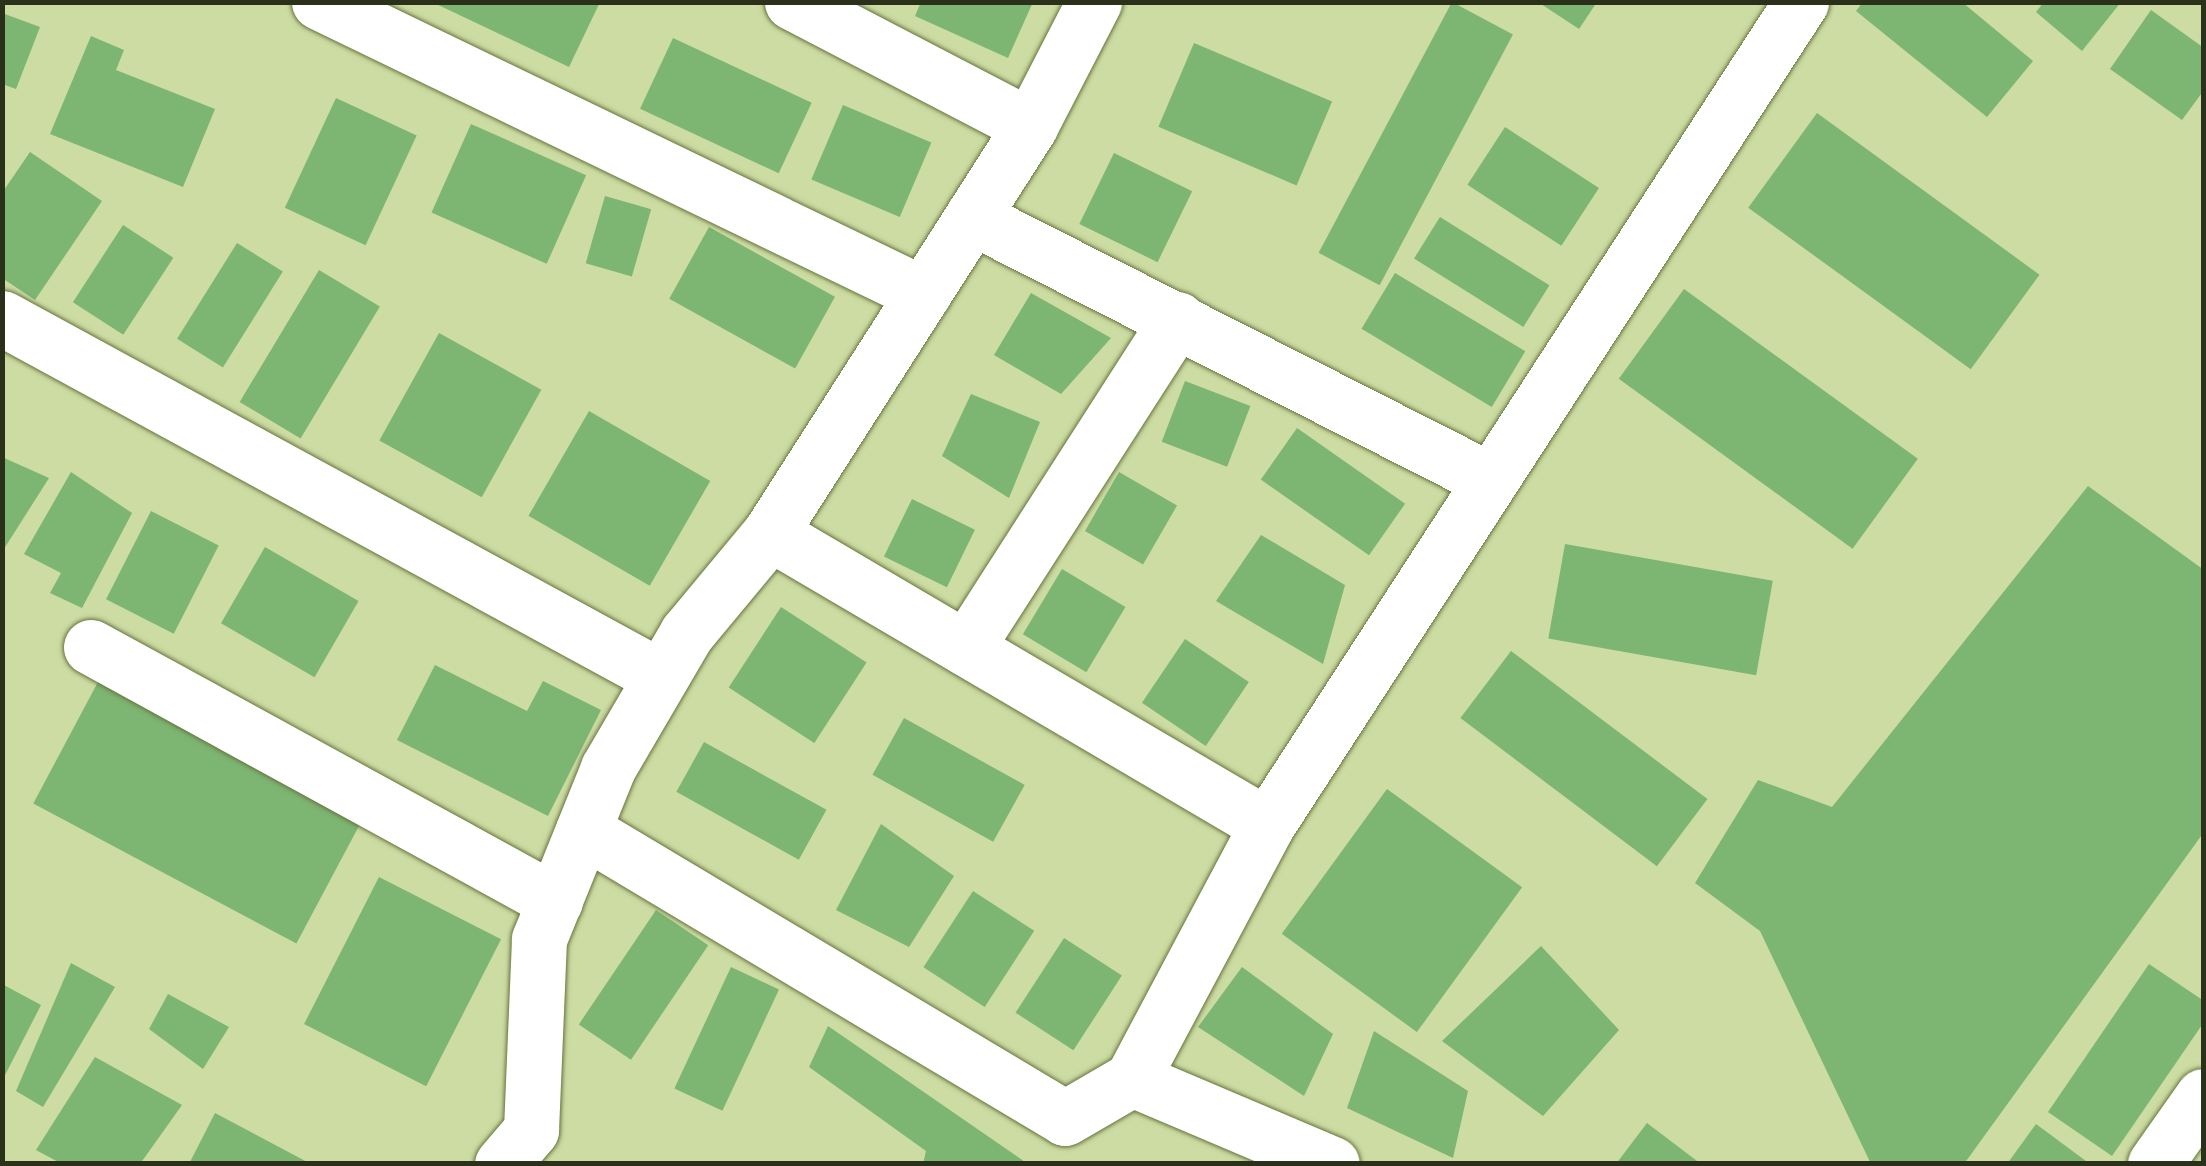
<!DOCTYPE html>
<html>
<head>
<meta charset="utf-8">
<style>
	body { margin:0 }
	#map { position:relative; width:2206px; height:1166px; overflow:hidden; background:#ccdca2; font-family:"Fira Sans",sans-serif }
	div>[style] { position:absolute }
	.building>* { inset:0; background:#7db572; transform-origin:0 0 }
	.roads { filter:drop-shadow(0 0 2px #66743e) drop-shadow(0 0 2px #66743e) }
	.minor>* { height:55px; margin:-27.5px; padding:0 27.5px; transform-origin:27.5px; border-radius:27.5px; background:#fff }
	span { translate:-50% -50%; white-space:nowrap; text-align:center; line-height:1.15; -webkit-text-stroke:8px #d9e9af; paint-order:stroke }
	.frame { position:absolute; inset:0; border:5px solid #2a3019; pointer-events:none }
</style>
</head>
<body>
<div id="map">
	<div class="building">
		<i style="clip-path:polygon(432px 2px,600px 2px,569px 67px)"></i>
		<i style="clip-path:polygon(921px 2px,1033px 2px,1008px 58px,915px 16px)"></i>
		<i style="left:1452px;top:2px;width:69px;height:284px;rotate:28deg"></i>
		<i style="clip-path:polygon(1538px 2px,1597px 2px,1579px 29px)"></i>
		<i style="clip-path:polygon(1863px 2px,1962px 2px,2033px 61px,1987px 117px,1856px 11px)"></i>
		<i style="clip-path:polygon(2044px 2px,2121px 2px,2082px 51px,2036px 12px)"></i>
		<i style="clip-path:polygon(2151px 10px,2204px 48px,2204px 90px,2182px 120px,2110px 69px)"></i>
		<i style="clip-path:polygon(2px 13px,40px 27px,16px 89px,2px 84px)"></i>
		<i style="clip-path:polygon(91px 36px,124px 50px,116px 70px,215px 109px,183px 187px,50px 134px)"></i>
		<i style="left:673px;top:38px;width:153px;height:78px;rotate:25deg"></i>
		<i style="left:1194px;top:43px;width:150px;height:91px;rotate:23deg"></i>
		<i style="left:336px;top:98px;width:89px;height:121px;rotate:25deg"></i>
		<i style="left:843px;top:105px;width:96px;height:81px;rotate:23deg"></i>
		<i style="left:1817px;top:113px;width:275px;height:117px;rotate:36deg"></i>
		<i style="left:471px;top:124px;width:126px;height:97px;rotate:24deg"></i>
		<i style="left:1505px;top:127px;width:112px;height:69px;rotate:33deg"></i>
		<i style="clip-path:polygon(30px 152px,102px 201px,35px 300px,2px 278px,2px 193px)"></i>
		<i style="left:1114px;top:153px;width:87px;height:79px;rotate:26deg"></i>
		<i style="left:605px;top:196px;width:48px;height:70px;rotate:16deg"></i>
		<i style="left:1440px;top:217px;width:129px;height:49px;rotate:32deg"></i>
		<i style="left:123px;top:225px;width:60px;height:92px;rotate:33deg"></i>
		<i style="left:709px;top:227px;width:144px;height:82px;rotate:29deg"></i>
		<i style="left:237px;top:243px;width:54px;height:113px;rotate:32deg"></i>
		<i style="left:319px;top:270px;width:71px;height:154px;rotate:31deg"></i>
		<i style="left:1395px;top:273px;width:152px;height:65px;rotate:31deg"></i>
		<i style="left:1684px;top:289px;width:289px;height:111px;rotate:36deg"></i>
		<i style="clip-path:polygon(1031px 293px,1111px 338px,1061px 394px,994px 355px)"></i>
		<i style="left:439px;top:333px;width:117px;height:123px;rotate:29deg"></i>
		<i style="left:1185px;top:381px;width:70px;height:65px;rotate:21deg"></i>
		<i style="clip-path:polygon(971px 394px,1040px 422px,1009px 498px,942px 456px)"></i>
		<i style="left:589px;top:411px;width:140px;height:121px;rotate:30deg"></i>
		<i style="left:1297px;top:428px;width:132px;height:63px;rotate:35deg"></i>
		<i style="clip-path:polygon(2px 457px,49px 478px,2px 552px)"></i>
		<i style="clip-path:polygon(71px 472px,132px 513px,82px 608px,50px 593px,61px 573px,24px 554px)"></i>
		<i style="left:1119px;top:472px;width:67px;height:68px;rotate:30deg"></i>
		<i style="clip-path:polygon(2088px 486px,2204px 570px,2204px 832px,1964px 1164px,1871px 1164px,1760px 931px,1695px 883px,1758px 780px,1832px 807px)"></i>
		<i style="left:912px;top:499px;width:70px;height:64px;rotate:26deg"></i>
		<i style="left:151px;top:511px;width:76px;height:99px;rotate:27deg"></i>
		<i style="clip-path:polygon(1261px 535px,1345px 585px,1323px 664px,1216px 601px)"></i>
		<i style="left:1565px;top:544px;width:211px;height:96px;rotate:10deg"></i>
		<i style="left:265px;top:547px;width:108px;height:88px;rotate:30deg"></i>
		<i style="left:1062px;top:569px;width:74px;height:76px;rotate:31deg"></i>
		<i style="left:781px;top:607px;width:102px;height:96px;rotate:33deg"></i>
		<i style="left:1185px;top:639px;width:77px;height:77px;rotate:34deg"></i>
		<i style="left:1511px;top:651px;width:246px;height:84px;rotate:37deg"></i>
		<i style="clip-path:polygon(435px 665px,527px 711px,543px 681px,601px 710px,548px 816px,397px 740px)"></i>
		<i style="left:99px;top:680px;width:298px;height:140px;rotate:28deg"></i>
		<i style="left:904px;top:718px;width:138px;height:65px;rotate:29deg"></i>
		<i style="left:704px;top:742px;width:140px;height:57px;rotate:29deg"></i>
		<i style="left:1387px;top:789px;width:167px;height:179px;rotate:36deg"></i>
		<i style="clip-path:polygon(881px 824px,954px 876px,909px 947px,836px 910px)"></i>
		<i style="left:379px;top:877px;width:137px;height:165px;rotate:27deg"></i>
		<i style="left:973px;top:891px;width:73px;height:91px;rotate:33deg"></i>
		<i style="left:656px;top:910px;width:63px;height:138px;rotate:34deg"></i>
		<i style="left:1064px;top:938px;width:69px;height:89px;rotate:33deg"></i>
		<i style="clip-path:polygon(1541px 946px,1619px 1030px,1543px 1116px,1442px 1041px)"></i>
		<i style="clip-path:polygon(71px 963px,115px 987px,43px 1107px,16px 1091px)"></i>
		<i style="clip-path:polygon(2149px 964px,2204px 1001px,2204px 1022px,2112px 1156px,2048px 1112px)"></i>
		<i style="left:731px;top:967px;width:53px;height:134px;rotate:25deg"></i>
		<i style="clip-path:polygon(1242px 967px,1333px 1034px,1304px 1096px,1198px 1027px)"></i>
		<i style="clip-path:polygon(2px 984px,41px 1005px,2px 1081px)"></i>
		<i style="clip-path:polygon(168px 994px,229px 1027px,203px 1069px,149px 1029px)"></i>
		<i style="clip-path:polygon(828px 1026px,1028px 1164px,923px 1164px,926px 1151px,809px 1067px)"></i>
		<i style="clip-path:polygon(1374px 1031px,1468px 1091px,1453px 1158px,1347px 1108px)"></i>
		<i style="clip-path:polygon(95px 1057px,182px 1105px,140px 1164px,62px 1164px,36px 1150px)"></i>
		<i style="clip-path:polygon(215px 1113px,311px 1164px,189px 1164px)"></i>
		<i style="clip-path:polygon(1647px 1123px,1701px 1164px,1616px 1164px)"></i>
		<i style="clip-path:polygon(2036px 1124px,2090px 1164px,2007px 1164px)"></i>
	</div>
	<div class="roads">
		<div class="minor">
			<i style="left:319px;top:2px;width:671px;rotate:25.8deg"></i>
			<i style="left:792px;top:2px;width:268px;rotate:27.5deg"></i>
			<i style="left:972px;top:217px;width:579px;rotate:26.92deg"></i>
			<i style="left:2px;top:318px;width:750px;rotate:28.58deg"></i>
			<i style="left:770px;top:533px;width:576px;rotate:30.44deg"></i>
			<i style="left:1267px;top:825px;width:288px;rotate:118deg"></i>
			<i style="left:91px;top:647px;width:529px;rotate:28.7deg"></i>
			<i style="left:966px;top:648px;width:391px;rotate:-57.3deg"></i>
			<i style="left:1267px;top:825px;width:981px;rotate:-57.02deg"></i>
			<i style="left:583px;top:830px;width:561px;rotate:30.86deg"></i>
			<i style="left:1065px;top:1118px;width:78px;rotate:-30.2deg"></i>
			<i style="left:1132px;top:1079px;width:217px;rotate:23deg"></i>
			<i style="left:502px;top:1164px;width:45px;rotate:-49.5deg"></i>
			<i style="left:531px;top:1130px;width:191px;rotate:-87.6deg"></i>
			<i style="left:539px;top:939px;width:184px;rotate:-68deg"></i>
			<i style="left:608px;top:768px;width:156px;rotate:-59.7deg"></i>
			<i style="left:687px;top:633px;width:130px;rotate:-50.3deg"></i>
			<i style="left:770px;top:533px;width:483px;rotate:-57.4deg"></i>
			<i style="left:1030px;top:126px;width:140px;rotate:-62.7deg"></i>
			<i style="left:2155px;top:1164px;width:83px;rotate:-54.8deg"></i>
		</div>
	</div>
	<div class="frame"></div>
</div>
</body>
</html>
